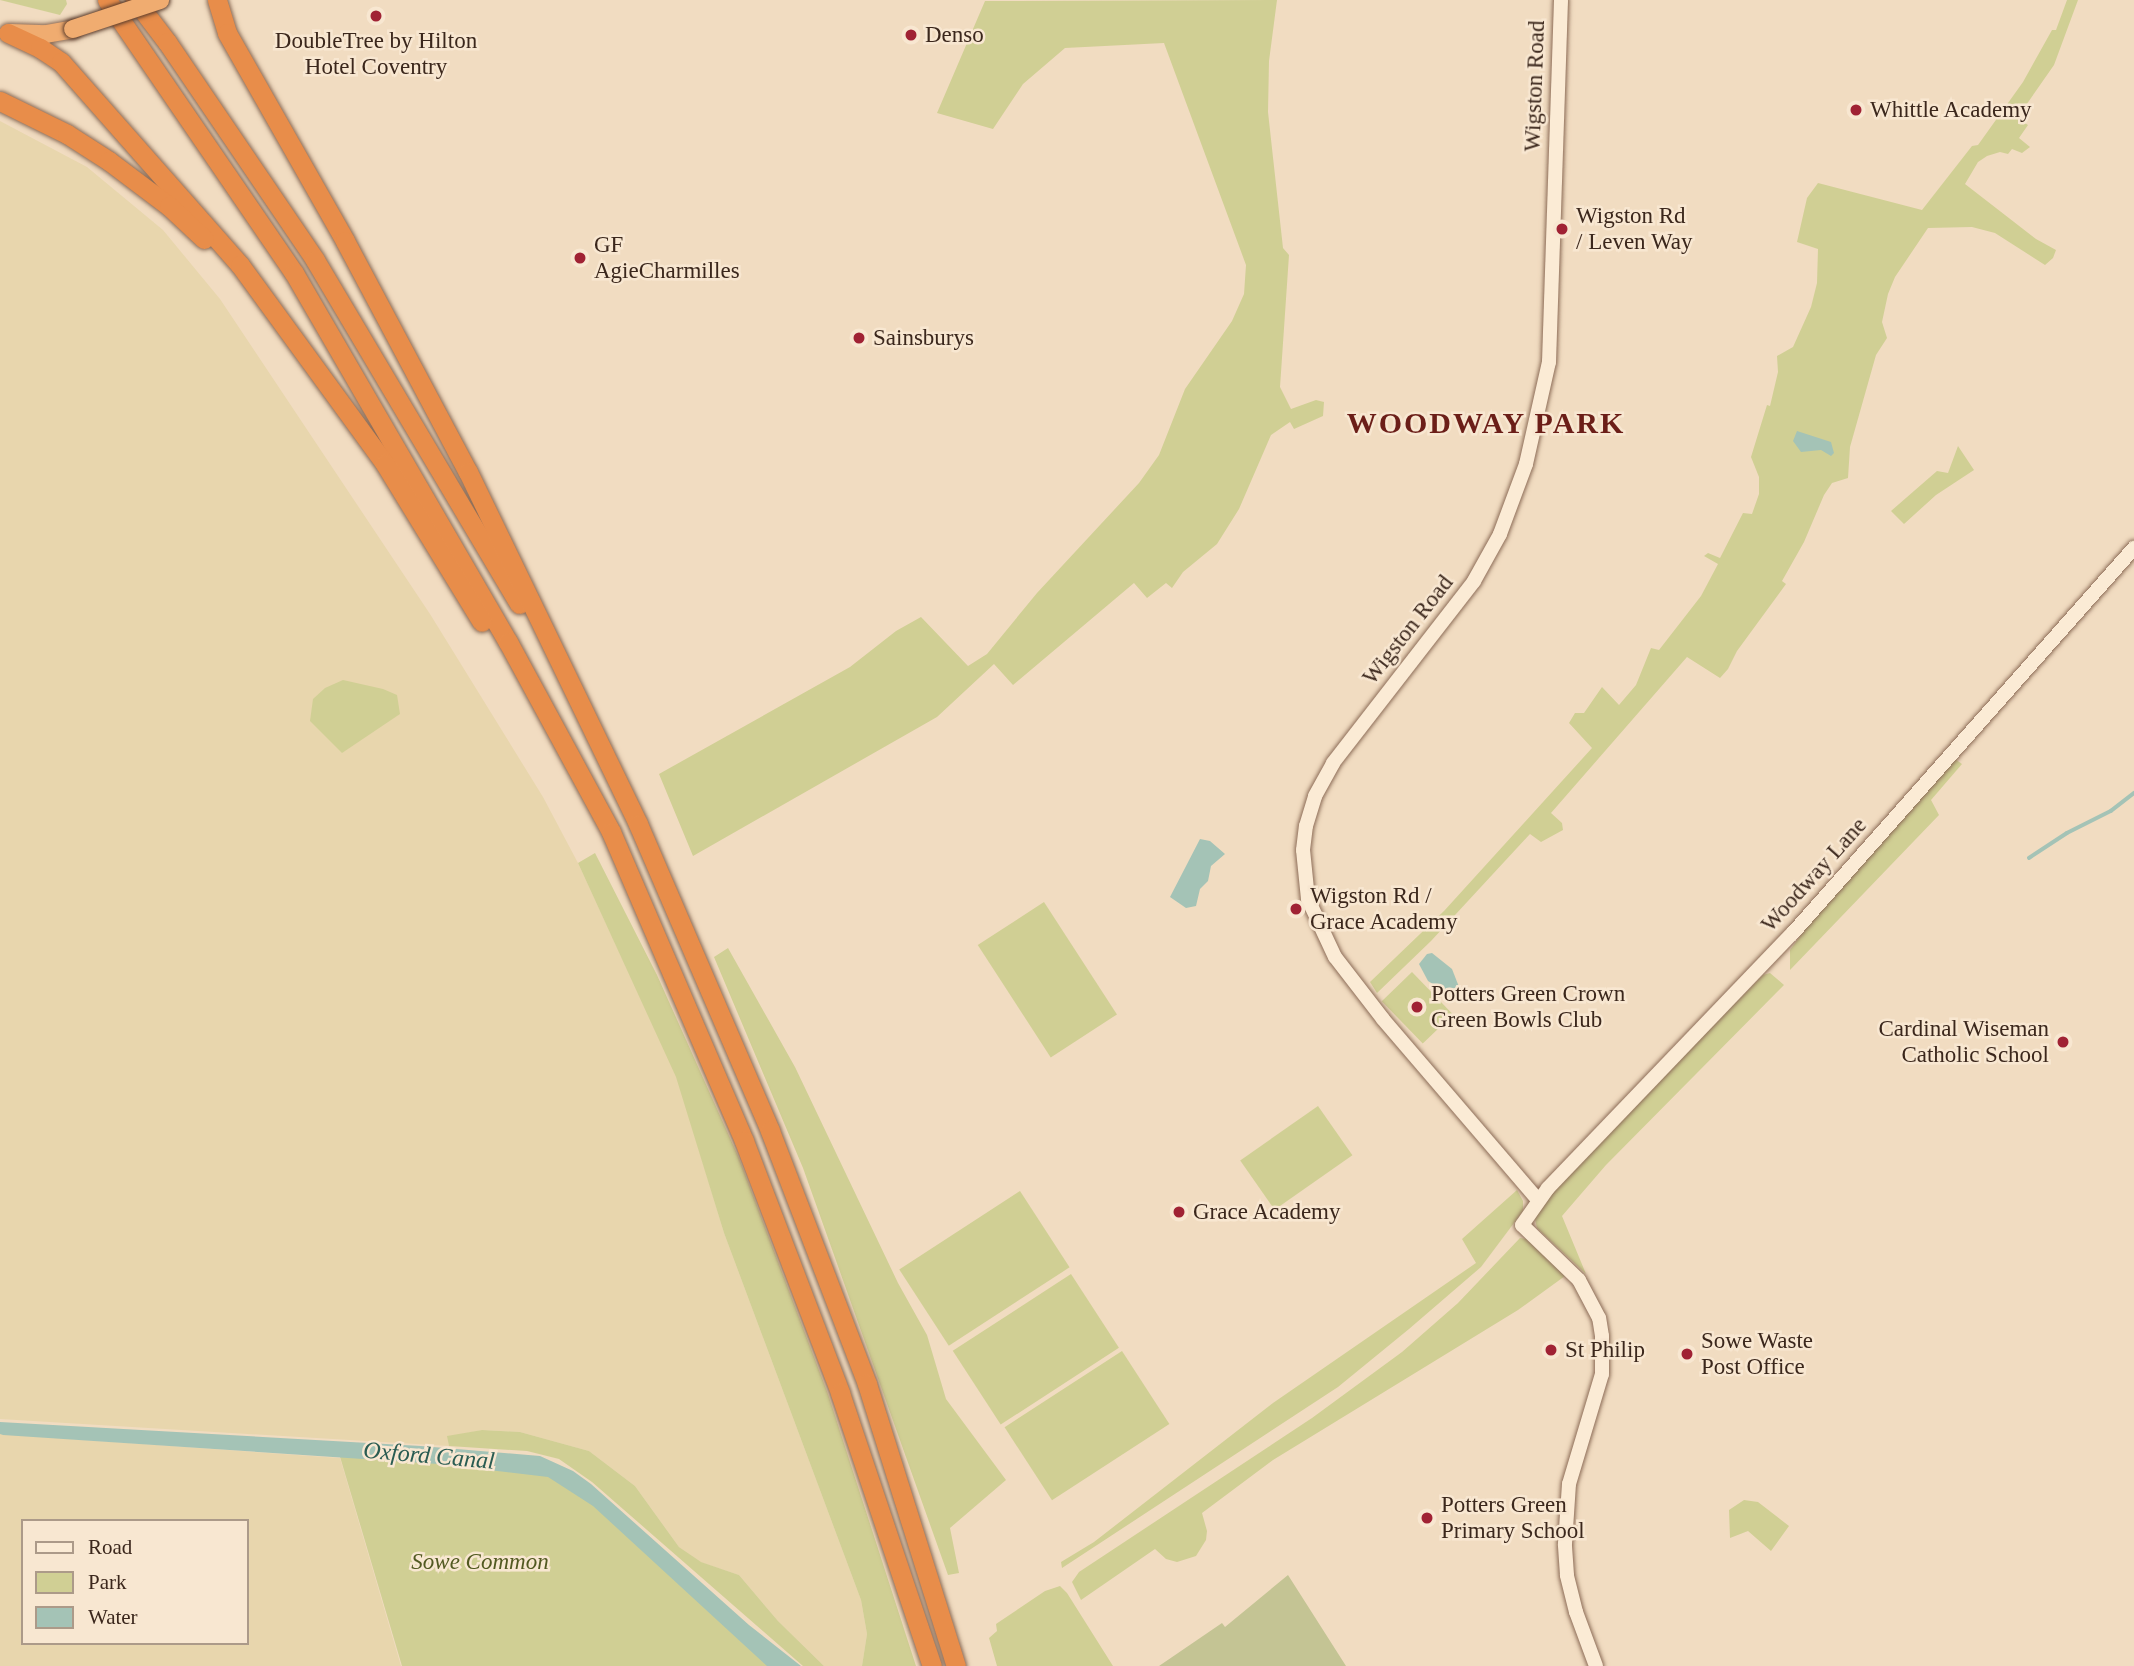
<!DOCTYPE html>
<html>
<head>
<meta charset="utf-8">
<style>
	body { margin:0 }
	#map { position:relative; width:2134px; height:1666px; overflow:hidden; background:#f1dcc1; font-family:"Times New Roman",serif }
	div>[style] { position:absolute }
	.farmland>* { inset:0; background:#e8d6ad }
	.green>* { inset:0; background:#d0cf94; transform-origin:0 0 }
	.cemetery>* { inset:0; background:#c4c494 }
	.water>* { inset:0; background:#a4c3b6 }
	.stream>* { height:3.5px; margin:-1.75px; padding:0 1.75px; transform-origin:1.75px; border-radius:1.75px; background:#a4c3b6 }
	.roads { filter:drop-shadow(0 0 2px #8c6c57) drop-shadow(0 0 2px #8c6c57) }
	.tertiary>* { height:14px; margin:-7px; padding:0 7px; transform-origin:7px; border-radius:7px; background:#fbebd5 }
	.trunk>* { height:18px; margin:-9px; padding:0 9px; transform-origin:9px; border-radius:9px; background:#f0ac70 }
	.motorway>* { height:19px; margin:-9.5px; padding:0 9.5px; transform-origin:9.5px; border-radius:9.5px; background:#e88d4a }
	.bridges { filter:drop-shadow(0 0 2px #5a3b2b) drop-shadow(0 0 2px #5a3b2b) }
	.trunk-bridge>* { height:18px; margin:-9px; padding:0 9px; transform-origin:9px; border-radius:9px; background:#f0ac70 }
	.dots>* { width:19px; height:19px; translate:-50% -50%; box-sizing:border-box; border:4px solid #f8e7d1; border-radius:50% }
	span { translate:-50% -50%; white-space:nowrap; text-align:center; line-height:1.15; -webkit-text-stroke:5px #f8e7d1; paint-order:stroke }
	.poi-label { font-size:23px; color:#3b271c }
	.left { translate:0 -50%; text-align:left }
	.right { translate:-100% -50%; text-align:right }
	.street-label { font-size:23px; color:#3b271c }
	.park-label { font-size:23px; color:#525921; font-style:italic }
	.water-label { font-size:24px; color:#2a5c52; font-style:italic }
	.district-label { font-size:30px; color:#6b1e18; font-weight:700; letter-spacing:2px }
	.legend { position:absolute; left:21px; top:1519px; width:228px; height:126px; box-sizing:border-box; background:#f8e7d1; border:2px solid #ac9a89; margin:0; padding:9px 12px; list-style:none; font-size:21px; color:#3b271c }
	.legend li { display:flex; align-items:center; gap:14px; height:35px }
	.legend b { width:35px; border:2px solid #ac9a89 }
</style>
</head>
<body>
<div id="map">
	<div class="farmland">
		<i style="clip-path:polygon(0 121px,87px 167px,163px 230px,220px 299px,430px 614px,543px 797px,578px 863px,677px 1077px,724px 1233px,861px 1600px,867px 1634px,862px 1666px,824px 1666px,778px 1621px,739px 1575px,700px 1562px,679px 1547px,635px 1486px,589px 1451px,520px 1432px,482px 1430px,448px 1437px,449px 1446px,0 1419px)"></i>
		<i style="clip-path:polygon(evenodd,0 1434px,340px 1458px,401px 1666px,0 1666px,0 1434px,23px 1521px,247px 1521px,247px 1643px,23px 1643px,23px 1521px)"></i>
	</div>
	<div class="green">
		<i style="clip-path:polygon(0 0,66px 0,67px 4px,60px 15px)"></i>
		<i style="clip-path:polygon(1277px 0,1269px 61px,1268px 112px,1283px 248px,1289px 255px,1280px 387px,1291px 409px,1316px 400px,1324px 402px,1323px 416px,1294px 429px,1290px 422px,1271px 435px,1239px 509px,1217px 544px,1183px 572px,1172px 588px,1166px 583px,1147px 598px,1134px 583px,1013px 685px,994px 664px,937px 717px,693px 856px,659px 774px,850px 667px,896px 631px,921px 617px,968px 666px,987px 654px,1037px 593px,1139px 483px,1159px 455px,1185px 389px,1232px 321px,1244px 294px,1246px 265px,1164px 43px,1065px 48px,1023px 84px,993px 129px,937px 113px,985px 1px)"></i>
		<i style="clip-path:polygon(2067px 0,2078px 0,2054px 65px,2017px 118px,2028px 125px,2019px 138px,2030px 147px,2022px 153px,2012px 149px,2008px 154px,2000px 152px,1987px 156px,1978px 162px,1965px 184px,2036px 239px,2056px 250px,2053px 258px,2045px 265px,1995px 233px,1972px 227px,1928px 228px,1895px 277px,1888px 294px,1882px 322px,1887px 338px,1876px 355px,1850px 447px,1848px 478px,1832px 483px,1824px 495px,1804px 542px,1782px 581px,1786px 584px,1737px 651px,1728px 669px,1720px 678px,1687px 657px,1551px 813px,1562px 823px,1563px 830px,1541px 842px,1530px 834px,1431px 941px,1377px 993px,1370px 982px,1444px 911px,1592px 748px,1569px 723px,1575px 713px,1584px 713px,1602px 687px,1619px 705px,1636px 685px,1651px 648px,1659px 650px,1701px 596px,1718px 564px,1704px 556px,1708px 553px,1720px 558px,1743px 513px,1752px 514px,1759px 494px,1759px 477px,1751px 457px,1767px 405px,1770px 406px,1778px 372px,1777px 356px,1793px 347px,1811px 307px,1817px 283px,1818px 249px,1797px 242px,1807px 198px,1818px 183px,1922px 210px,1972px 146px,1978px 145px,2023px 82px,2052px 30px,2056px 30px)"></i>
		<i style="clip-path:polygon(1958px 446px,1974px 470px,1936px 495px,1904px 524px,1891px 511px,1937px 471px,1948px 473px)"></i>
		<i style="clip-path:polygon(343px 680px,383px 689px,397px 695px,400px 714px,342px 753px,310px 721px,313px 699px,325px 688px)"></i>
		<i style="clip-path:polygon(1955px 759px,1962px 764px,1931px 800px,1939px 815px,1790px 970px,1790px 950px,1816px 915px)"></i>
		<i style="clip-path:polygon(595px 853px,657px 975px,739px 1158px,828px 1394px,916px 1666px,862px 1666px,867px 1634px,861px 1600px,724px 1233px,676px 1077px,578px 863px)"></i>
		<i style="left:1044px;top:902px;width:134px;height:79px;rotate:57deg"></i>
		<i style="clip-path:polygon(728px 948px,795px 1067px,898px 1283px,927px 1335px,946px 1399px,1006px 1480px,950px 1528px,959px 1573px,948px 1575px,803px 1168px,714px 957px)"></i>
		<i style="left:1412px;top:972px;width:59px;height:42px;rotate:46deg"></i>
		<i style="clip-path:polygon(1770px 973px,1784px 985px,1606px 1165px,1562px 1216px,1586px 1274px,1537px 1228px,1535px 1219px,1540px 1208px,1571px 1171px,1763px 975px)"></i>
		<i style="left:1318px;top:1106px;width:60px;height:95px;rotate:55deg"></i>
		<i style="clip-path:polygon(1517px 1190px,1523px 1201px,1523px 1211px,1481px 1267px,1409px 1329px,1338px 1387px,1062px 1568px,1061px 1562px,1094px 1542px,1273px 1403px,1476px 1263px,1462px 1239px)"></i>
		<i style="left:1020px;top:1191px;width:91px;height:144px;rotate:57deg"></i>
		<i style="clip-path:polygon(1520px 1238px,1526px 1239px,1565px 1276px,1518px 1310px,1273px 1460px,1202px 1513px,1207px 1531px,1206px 1540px,1196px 1556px,1177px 1562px,1166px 1559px,1155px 1549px,1081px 1600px,1072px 1582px,1079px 1572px,1312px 1418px,1402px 1352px,1458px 1303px)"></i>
		<i style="left:1071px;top:1274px;width:88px;height:141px;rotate:57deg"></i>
		<i style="left:1122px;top:1351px;width:87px;height:140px;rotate:57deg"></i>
		<i style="clip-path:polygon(482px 1430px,520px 1432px,589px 1451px,635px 1486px,679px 1547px,701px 1562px,739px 1575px,778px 1621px,824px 1666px,803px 1666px,592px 1482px,559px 1459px,527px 1451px,449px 1446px,447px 1436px)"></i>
		<i style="clip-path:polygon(338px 1450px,551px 1468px,785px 1666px,402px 1666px)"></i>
		<i style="clip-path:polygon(1744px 1500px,1758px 1502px,1789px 1526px,1771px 1551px,1748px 1531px,1730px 1538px,1729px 1510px)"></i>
		<i style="clip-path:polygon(1060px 1586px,1067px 1593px,1113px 1666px,997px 1666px,989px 1638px,997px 1631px,996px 1624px,1045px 1591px)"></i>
	</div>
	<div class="cemetery">
		<i style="clip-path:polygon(1288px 1575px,1346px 1666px,1159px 1666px,1222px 1623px,1225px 1627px)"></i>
	</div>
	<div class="water">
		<i style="clip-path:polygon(1797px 431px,1831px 442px,1834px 453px,1831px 456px,1821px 450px,1801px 452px,1793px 441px)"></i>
		<i style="clip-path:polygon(1200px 839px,1210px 841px,1225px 854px,1211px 866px,1208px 881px,1200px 889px,1196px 906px,1186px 908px,1170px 897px)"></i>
		<i style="clip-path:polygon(1432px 953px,1452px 969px,1461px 992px,1446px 992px,1428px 981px,1419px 964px,1427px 954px)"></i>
		<i style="clip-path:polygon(0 1422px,421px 1446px,540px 1456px,573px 1471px,591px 1484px,749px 1625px,801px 1666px,767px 1666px,593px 1506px,548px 1477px,438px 1464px,3px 1435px,0 1434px)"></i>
	</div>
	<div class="stream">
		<i style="left:2029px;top:858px;width:45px;rotate:-33.3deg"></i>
		<i style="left:2067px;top:833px;width:49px;rotate:-26.6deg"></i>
		<i style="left:2111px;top:811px;width:29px;rotate:-38deg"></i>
	</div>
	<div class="roads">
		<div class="tertiary">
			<i style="left:1538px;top:1200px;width:238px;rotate:-130.6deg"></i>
			<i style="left:1383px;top:1019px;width:78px;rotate:-127.7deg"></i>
			<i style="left:1335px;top:957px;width:64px;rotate:-115deg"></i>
			<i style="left:1308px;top:899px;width:49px;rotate:-95.8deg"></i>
			<i style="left:1303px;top:850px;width:24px;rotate:-83deg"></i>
			<i style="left:1306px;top:826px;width:31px;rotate:-73deg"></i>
			<i style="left:1315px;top:796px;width:38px;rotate:-61deg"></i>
			<i style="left:1333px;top:763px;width:230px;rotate:-52.2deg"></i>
			<i style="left:1474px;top:581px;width:54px;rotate:-61deg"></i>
			<i style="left:1500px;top:534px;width:75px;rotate:-69.6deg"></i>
			<i style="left:1526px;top:464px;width:105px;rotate:-77.3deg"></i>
			<i style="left:1549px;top:362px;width:362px;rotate:-88.1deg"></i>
			<i style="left:1596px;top:1666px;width:58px;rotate:-110.3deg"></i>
			<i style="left:1576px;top:1612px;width:38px;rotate:-104deg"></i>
			<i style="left:1567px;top:1575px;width:31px;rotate:-94deg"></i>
			<i style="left:1565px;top:1544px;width:60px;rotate:-86.2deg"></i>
			<i style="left:1569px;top:1484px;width:115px;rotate:-73.3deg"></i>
			<i style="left:1602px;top:1374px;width:38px;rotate:-90deg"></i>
			<i style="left:1602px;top:1336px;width:18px;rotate:-99deg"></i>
			<i style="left:1599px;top:1318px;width:43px;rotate:-117.8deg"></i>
			<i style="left:1579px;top:1280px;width:79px;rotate:-136deg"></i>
			<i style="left:1522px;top:1225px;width:45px;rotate:-54.9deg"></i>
			<i style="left:1548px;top:1188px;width:352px;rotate:-46.2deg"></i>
			<i style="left:1792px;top:934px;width:516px;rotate:-48.46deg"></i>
		</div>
		<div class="trunk">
			<i style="left:10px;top:33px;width:36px;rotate:2deg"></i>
			<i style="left:46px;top:34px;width:27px;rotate:-10deg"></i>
		</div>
		<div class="motorway">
			<i style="left:107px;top:0;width:331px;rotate:55.6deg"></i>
			<i style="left:294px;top:273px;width:427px;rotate:59.9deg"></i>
			<i style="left:508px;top:642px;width:216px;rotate:61.5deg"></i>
			<i style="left:611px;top:832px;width:336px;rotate:66.7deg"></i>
			<i style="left:744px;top:1141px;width:270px;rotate:69.1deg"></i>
			<i style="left:840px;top:1393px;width:288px;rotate:71.4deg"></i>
			<i style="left:135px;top:0;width:53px;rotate:52.7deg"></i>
			<i style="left:167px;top:42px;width:263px;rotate:55.8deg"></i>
			<i style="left:315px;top:260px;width:400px;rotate:59.3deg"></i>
			<i style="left:217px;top:0;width:34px;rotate:73deg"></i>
			<i style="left:227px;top:33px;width:239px;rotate:60.4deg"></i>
			<i style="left:345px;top:241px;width:262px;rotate:62deg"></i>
			<i style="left:468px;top:472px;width:391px;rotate:64.2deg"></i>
			<i style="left:638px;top:824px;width:334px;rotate:66.7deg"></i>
			<i style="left:770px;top:1131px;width:271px;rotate:69deg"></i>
			<i style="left:867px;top:1384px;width:296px;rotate:72.5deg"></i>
			<i style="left:8px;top:33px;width:35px;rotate:25deg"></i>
			<i style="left:40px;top:48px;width:25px;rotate:34deg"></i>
			<i style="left:61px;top:62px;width:271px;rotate:48.6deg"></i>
			<i style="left:240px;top:265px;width:246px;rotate:53.9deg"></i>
			<i style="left:385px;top:464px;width:185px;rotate:58.5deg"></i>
			<i style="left:0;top:101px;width:75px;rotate:26.2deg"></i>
			<i style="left:67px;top:134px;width:50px;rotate:32.7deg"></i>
			<i style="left:109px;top:161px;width:75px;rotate:36.9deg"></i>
			<i style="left:169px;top:206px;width:48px;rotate:43.3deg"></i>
		</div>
	</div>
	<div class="bridges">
		<div class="trunk-bridge">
			<i style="left:73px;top:29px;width:92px;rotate:-18.4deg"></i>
		</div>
	</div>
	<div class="dots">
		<i style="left:376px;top:16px;background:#a02234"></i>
		<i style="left:911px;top:35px;background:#a02234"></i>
		<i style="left:1856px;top:110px;background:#a02234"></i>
		<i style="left:1562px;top:229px;background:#a02234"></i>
		<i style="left:580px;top:258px;background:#a02234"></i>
		<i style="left:859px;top:338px;background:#a02234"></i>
		<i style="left:1296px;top:909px;background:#a02234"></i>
		<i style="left:1417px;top:1007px;background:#a02234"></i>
		<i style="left:2063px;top:1042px;background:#a02234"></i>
		<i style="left:1179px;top:1212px;background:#a02234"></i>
		<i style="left:1551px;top:1350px;background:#a02234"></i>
		<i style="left:1687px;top:1354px;background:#a02234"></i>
		<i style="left:1427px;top:1518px;background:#a02234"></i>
	</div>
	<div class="poi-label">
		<span class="left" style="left:925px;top:35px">Denso</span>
		<span style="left:376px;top:54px">DoubleTree by Hilton<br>Hotel Coventry</span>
		<span class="left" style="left:1870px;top:110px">Whittle Academy</span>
		<span class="left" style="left:1576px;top:229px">Wigston Rd<br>/ Leven Way</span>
		<span class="left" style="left:594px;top:258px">GF<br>AgieCharmilles</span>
		<span class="left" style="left:873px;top:338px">Sainsburys</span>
		<span class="left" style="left:1310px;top:909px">Wigston Rd /<br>Grace Academy</span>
		<span class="left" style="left:1431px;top:1007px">Potters Green Crown<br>Green Bowls Club</span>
		<span class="right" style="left:2049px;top:1042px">Cardinal Wiseman<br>Catholic School</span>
		<span class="left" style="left:1193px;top:1212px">Grace Academy</span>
		<span class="left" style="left:1701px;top:1354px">Sowe Waste<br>Post Office</span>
		<span class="left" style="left:1565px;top:1350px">St Philip</span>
		<span class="left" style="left:1441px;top:1518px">Potters Green<br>Primary School</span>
	</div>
	<div class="street-label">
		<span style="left:1535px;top:86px;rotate:-88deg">Wigston Road</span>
		<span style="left:1408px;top:630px;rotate:-52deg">Wigston Road</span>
		<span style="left:1814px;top:875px;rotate:-48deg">Woodway Lane</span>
	</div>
	<div class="park-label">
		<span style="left:480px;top:1562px">Sowe Common</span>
	</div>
	<div class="water-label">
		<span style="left:429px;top:1456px;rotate:5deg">Oxford Canal</span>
	</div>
	<div class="district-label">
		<span style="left:1486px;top:423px">WOODWAY PARK</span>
	</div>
	<ul class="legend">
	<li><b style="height:9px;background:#fbebd5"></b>Road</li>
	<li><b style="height:19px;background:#d0cf94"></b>Park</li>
	<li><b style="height:19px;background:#a4c3b6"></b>Water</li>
	</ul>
</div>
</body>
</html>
